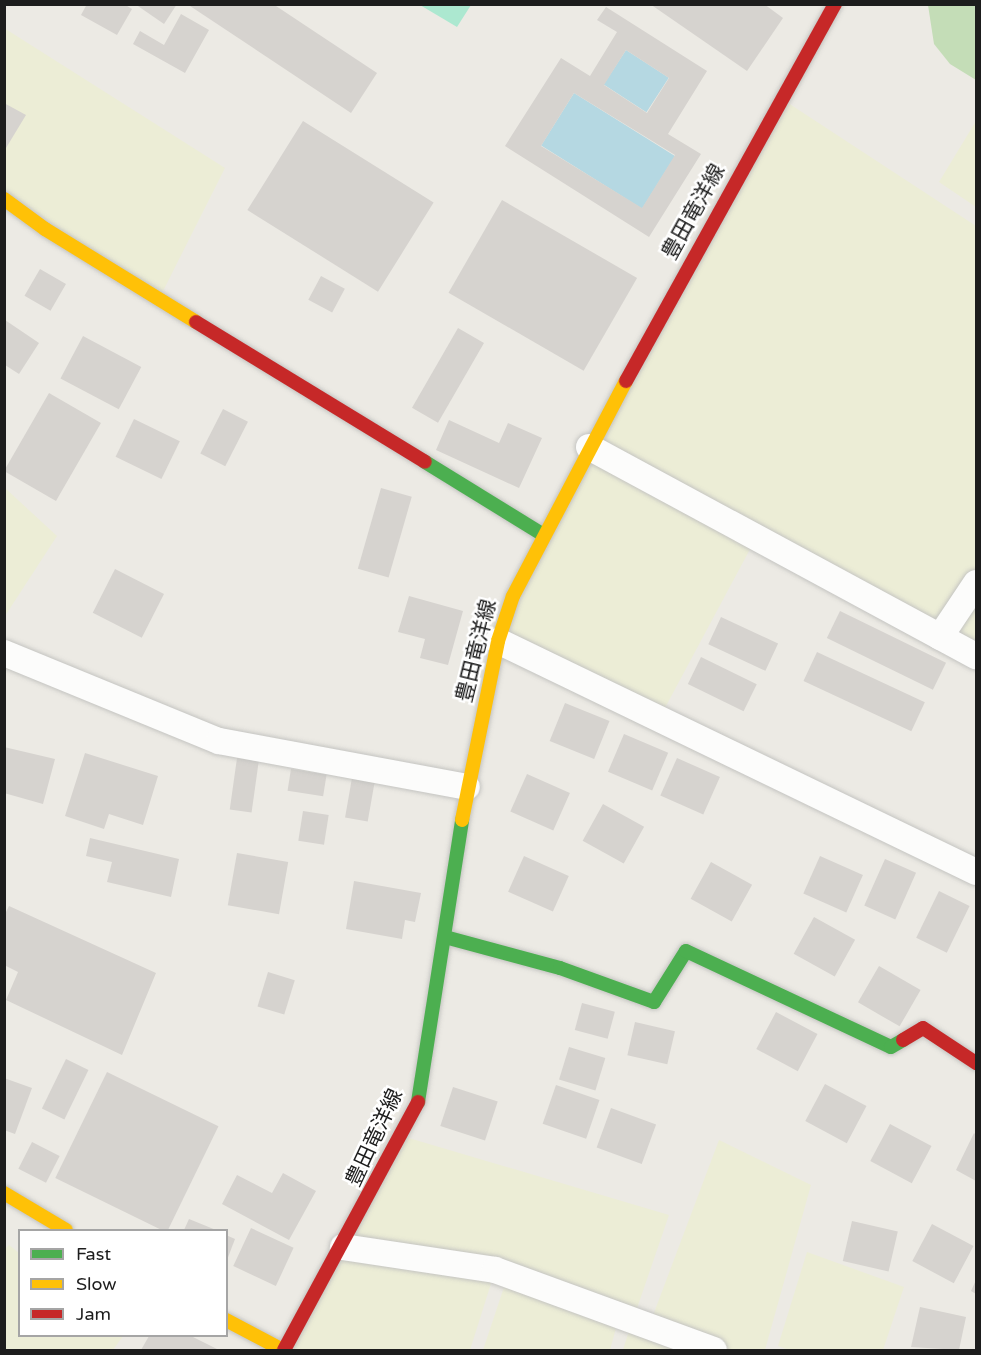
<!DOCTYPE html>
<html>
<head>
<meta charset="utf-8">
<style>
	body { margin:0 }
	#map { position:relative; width:981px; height:1355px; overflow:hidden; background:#eceae4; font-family:"Varela Round","Noto Sans JP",sans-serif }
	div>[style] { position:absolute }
	.farmland>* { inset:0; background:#ecedd6 }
	.forest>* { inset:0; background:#c4ddb7 }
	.pitch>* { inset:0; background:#ace8d0 }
	.water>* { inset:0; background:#b5d8e2; transform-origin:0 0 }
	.building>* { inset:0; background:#d6d3cf; transform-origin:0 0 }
	.roads { filter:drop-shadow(0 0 2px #c4c4c1) drop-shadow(0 0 2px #c4c4c1) }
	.street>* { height:26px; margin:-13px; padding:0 13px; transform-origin:13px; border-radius:13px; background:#fcfcfb }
	.fast>* { height:14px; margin:-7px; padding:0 7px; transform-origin:7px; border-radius:7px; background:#4caf50 }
	.slow>* { height:14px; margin:-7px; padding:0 7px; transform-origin:7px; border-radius:7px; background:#ffc107 }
	.jam>* { height:14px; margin:-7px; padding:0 7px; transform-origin:7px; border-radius:7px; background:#c62828 }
	span { translate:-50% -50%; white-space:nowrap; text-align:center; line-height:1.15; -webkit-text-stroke:5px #fff; paint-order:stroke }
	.street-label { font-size:21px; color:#1d1d1d }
	.frame { position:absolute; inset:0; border:6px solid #1d1d1d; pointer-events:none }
	.legend { position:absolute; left:18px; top:1229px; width:210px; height:108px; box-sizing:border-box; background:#fff; border:2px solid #a5a5a5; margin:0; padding:8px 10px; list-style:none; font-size:18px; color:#1d1d1d }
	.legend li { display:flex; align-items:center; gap:12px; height:30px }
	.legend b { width:30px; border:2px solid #a5a5a5 }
</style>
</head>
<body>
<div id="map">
	<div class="farmland">
		<i style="clip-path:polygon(4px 28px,225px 168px,159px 299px,5px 190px)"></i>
		<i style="clip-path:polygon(782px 99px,976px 226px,976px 656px,756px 538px,659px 719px,498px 641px)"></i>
		<i style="clip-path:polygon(976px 121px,976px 207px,939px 182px)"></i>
		<i style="clip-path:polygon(5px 488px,57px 536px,5px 616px)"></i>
		<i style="clip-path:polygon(402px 1136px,669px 1215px,633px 1320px,649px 1326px,719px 1140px,811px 1185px,765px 1350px,623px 1350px,632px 1321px,616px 1328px,610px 1350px,483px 1350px,508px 1275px,495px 1271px,470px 1350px,283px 1350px)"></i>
		<i style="clip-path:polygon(9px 1245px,19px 1253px,20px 1336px,123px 1336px,113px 1350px,5px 1350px,4px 1250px)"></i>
		<i style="clip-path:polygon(807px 1252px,904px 1287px,883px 1350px,789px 1350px,778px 1346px)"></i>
	</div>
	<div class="forest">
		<i style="clip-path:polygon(928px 5px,976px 5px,976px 80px,950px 64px,934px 44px)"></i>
	</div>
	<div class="pitch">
		<i style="clip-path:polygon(420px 5px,471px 5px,457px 27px)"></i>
	</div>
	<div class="water">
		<i style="left:626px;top:50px;width:51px;height:41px;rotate:33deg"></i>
		<i style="left:574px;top:93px;width:119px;height:62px;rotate:32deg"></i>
	</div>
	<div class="building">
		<i style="clip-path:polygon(87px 4px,124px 4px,132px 9px,117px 35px,81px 15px)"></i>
		<i style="clip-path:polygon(135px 4px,177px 4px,164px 24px)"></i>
		<i style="clip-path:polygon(187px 4px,273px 4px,377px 73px,351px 113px)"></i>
		<i style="clip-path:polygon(650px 4px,764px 4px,783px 18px,747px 71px)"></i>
		<i style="clip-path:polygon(evenodd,606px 7px,707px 71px,668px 134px,701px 154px,649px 237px,505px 146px,561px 58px,590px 76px,617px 32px,597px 20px,606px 7px,626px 50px,669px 78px,647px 113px,604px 85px,626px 50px,606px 7px,574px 93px,675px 155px,642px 208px,541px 146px,574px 93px)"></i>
		<i style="clip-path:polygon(181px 14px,209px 30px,185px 73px,133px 44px,140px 31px,164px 45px)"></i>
		<i style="clip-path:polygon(4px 103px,26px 115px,6px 148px,4px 147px)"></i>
		<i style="left:303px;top:121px;width:154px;height:105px;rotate:32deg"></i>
		<i style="left:502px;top:200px;width:156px;height:107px;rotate:30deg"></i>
		<i style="left:40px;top:269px;width:30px;height:31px;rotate:30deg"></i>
		<i style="left:321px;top:276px;width:27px;height:27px;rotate:28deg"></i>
		<i style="clip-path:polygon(5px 320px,39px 343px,19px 374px,5px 365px)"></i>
		<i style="left:458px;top:328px;width:30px;height:92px;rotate:30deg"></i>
		<i style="left:83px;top:336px;width:66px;height:48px;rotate:28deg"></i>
		<i style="left:49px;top:393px;width:60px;height:90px;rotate:30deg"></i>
		<i style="left:223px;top:409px;width:28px;height:50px;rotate:27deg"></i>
		<i style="left:134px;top:419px;width:51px;height:42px;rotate:26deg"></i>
		<i style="clip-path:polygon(449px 420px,499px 443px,508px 423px,542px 438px,519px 488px,436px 450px)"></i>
		<i style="left:381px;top:488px;width:32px;height:84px;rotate:16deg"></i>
		<i style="left:115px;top:569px;width:55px;height:49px;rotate:27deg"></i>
		<i style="clip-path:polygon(409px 596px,463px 611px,448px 665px,420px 658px,425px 639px,398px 632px)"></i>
		<i style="left:840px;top:611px;width:118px;height:30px;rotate:26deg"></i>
		<i style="left:721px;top:617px;width:63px;height:30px;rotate:25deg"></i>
		<i style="left:817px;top:652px;width:119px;height:32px;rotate:25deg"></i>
		<i style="left:701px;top:657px;width:62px;height:30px;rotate:26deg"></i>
		<i style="left:565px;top:703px;width:48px;height:41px;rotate:22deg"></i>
		<i style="left:624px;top:734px;width:48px;height:41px;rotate:23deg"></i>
		<i style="clip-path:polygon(4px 747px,55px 759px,43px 804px,4px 793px)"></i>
		<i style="clip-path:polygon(85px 753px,158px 776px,143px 825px,109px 814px,104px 829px,65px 816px)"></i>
		<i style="left:237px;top:758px;width:22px;height:52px;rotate:8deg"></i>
		<i style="left:677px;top:758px;width:47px;height:41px;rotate:24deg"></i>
		<i style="left:291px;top:769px;width:36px;height:22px;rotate:9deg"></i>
		<i style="left:527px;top:774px;width:47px;height:41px;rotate:24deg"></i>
		<i style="left:352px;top:778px;width:23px;height:40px;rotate:10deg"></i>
		<i style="left:603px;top:804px;width:47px;height:42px;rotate:29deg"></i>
		<i style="left:303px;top:811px;width:26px;height:30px;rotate:9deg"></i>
		<i style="clip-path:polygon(90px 838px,179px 859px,171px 897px,107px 882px,112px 862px,86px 856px)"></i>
		<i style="left:237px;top:853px;width:52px;height:53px;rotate:10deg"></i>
		<i style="left:524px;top:856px;width:49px;height:39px;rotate:24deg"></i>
		<i style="left:820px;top:856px;width:47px;height:41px;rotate:24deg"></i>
		<i style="left:885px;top:859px;width:34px;height:51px;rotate:24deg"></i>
		<i style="left:711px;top:862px;width:47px;height:42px;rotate:29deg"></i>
		<i style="clip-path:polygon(354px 881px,421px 893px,415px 922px,405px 920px,402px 939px,346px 929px)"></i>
		<i style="left:939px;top:891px;width:34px;height:52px;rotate:26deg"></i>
		<i style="clip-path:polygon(9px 906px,156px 973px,122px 1055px,6px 1000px,18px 972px,4px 965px,4px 916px)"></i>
		<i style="left:814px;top:917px;width:47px;height:42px;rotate:29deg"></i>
		<i style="left:879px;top:966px;width:48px;height:42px;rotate:30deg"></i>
		<i style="left:268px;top:972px;width:28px;height:36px;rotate:17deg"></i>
		<i style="left:582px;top:1003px;width:34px;height:28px;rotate:15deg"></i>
		<i style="left:776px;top:1012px;width:47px;height:42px;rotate:28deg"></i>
		<i style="left:635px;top:1022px;width:41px;height:34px;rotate:13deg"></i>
		<i style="left:569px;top:1047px;width:38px;height:34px;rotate:17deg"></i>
		<i style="left:66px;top:1059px;width:25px;height:55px;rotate:26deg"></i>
		<i style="left:107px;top:1072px;width:124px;height:118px;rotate:26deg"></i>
		<i style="clip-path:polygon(4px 1078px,32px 1088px,15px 1134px,4px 1130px)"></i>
		<i style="left:825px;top:1084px;width:47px;height:42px;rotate:28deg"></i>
		<i style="left:556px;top:1085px;width:46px;height:41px;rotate:19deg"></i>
		<i style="left:453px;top:1087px;width:47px;height:41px;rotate:18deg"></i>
		<i style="left:611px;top:1108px;width:48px;height:42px;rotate:20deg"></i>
		<i style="left:890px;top:1124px;width:47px;height:42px;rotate:28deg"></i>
		<i style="clip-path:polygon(974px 1133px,976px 1135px,976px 1181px,956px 1170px)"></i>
		<i style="left:32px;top:1142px;width:31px;height:30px;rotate:27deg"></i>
		<i style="clip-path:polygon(283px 1173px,316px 1191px,289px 1240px,222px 1204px,237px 1175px,272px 1193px)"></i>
		<i style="clip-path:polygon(189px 1219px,216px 1230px,184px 1230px)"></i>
		<i style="left:852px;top:1221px;width:47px;height:41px;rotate:13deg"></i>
		<i style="left:932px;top:1224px;width:47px;height:42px;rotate:28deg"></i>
		<i style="left:251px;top:1228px;width:47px;height:42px;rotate:25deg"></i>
		<i style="clip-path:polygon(226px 1235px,235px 1239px,227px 1260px,226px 1260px)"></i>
		<i style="clip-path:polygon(976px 1280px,976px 1294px,971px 1291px)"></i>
		<i style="clip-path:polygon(920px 1307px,966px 1317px,959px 1350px,911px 1347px)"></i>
		<i style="clip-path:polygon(149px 1336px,191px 1336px,219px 1350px,141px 1350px)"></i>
	</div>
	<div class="roads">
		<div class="street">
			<i style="left:589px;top:447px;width:440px;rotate:28.4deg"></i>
			<i style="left:940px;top:637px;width:65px;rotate:-56.3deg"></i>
			<i style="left:498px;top:641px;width:531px;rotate:25.79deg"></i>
			<i style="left:4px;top:653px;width:232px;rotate:22.3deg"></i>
			<i style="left:219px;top:741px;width:252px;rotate:10.5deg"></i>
			<i style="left:343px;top:1247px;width:154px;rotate:8.6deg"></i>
			<i style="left:495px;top:1270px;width:233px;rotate:20.1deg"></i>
		</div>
		<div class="fast">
			<i style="left:425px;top:462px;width:137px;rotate:31.6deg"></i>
			<i style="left:445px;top:937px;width:119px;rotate:15.1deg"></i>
			<i style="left:560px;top:968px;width:100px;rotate:19.9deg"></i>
			<i style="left:654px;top:1002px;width:60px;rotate:-57.9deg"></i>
			<i style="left:686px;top:951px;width:226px;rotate:25.1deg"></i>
			<i style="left:891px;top:1047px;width:14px;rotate:-30deg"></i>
			<i style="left:418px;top:1102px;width:285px;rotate:-81.1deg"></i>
		</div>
		<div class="slow">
			<i style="left:4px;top:199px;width:51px;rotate:36.2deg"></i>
			<i style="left:45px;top:229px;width:177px;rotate:31.6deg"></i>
			<i style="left:462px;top:820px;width:183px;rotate:-78.6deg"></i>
			<i style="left:498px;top:641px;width:47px;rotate:-71.6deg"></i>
			<i style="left:513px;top:596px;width:243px;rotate:-62.3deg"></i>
			<i style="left:4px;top:1193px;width:72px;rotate:30.8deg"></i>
			<i style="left:226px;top:1320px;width:64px;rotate:27.8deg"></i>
		</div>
		<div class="jam">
			<i style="left:196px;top:322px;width:268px;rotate:31.4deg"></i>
			<i style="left:626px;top:381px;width:431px;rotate:-61deg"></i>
			<i style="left:903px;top:1040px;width:23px;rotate:-31deg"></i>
			<i style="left:923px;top:1028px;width:64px;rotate:33.4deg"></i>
			<i style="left:284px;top:1350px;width:282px;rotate:-61.6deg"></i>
		</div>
	</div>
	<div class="street-label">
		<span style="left:694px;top:212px;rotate:-61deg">豊田竜洋線</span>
		<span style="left:477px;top:651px;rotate:-76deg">豊田竜洋線</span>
		<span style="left:375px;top:1138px;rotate:-65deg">豊田竜洋線</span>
	</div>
	<div class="frame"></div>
	<ul class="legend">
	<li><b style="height:8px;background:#4caf50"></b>Fast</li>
	<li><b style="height:8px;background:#ffc107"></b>Slow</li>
	<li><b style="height:8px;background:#c62828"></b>Jam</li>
	</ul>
</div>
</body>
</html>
